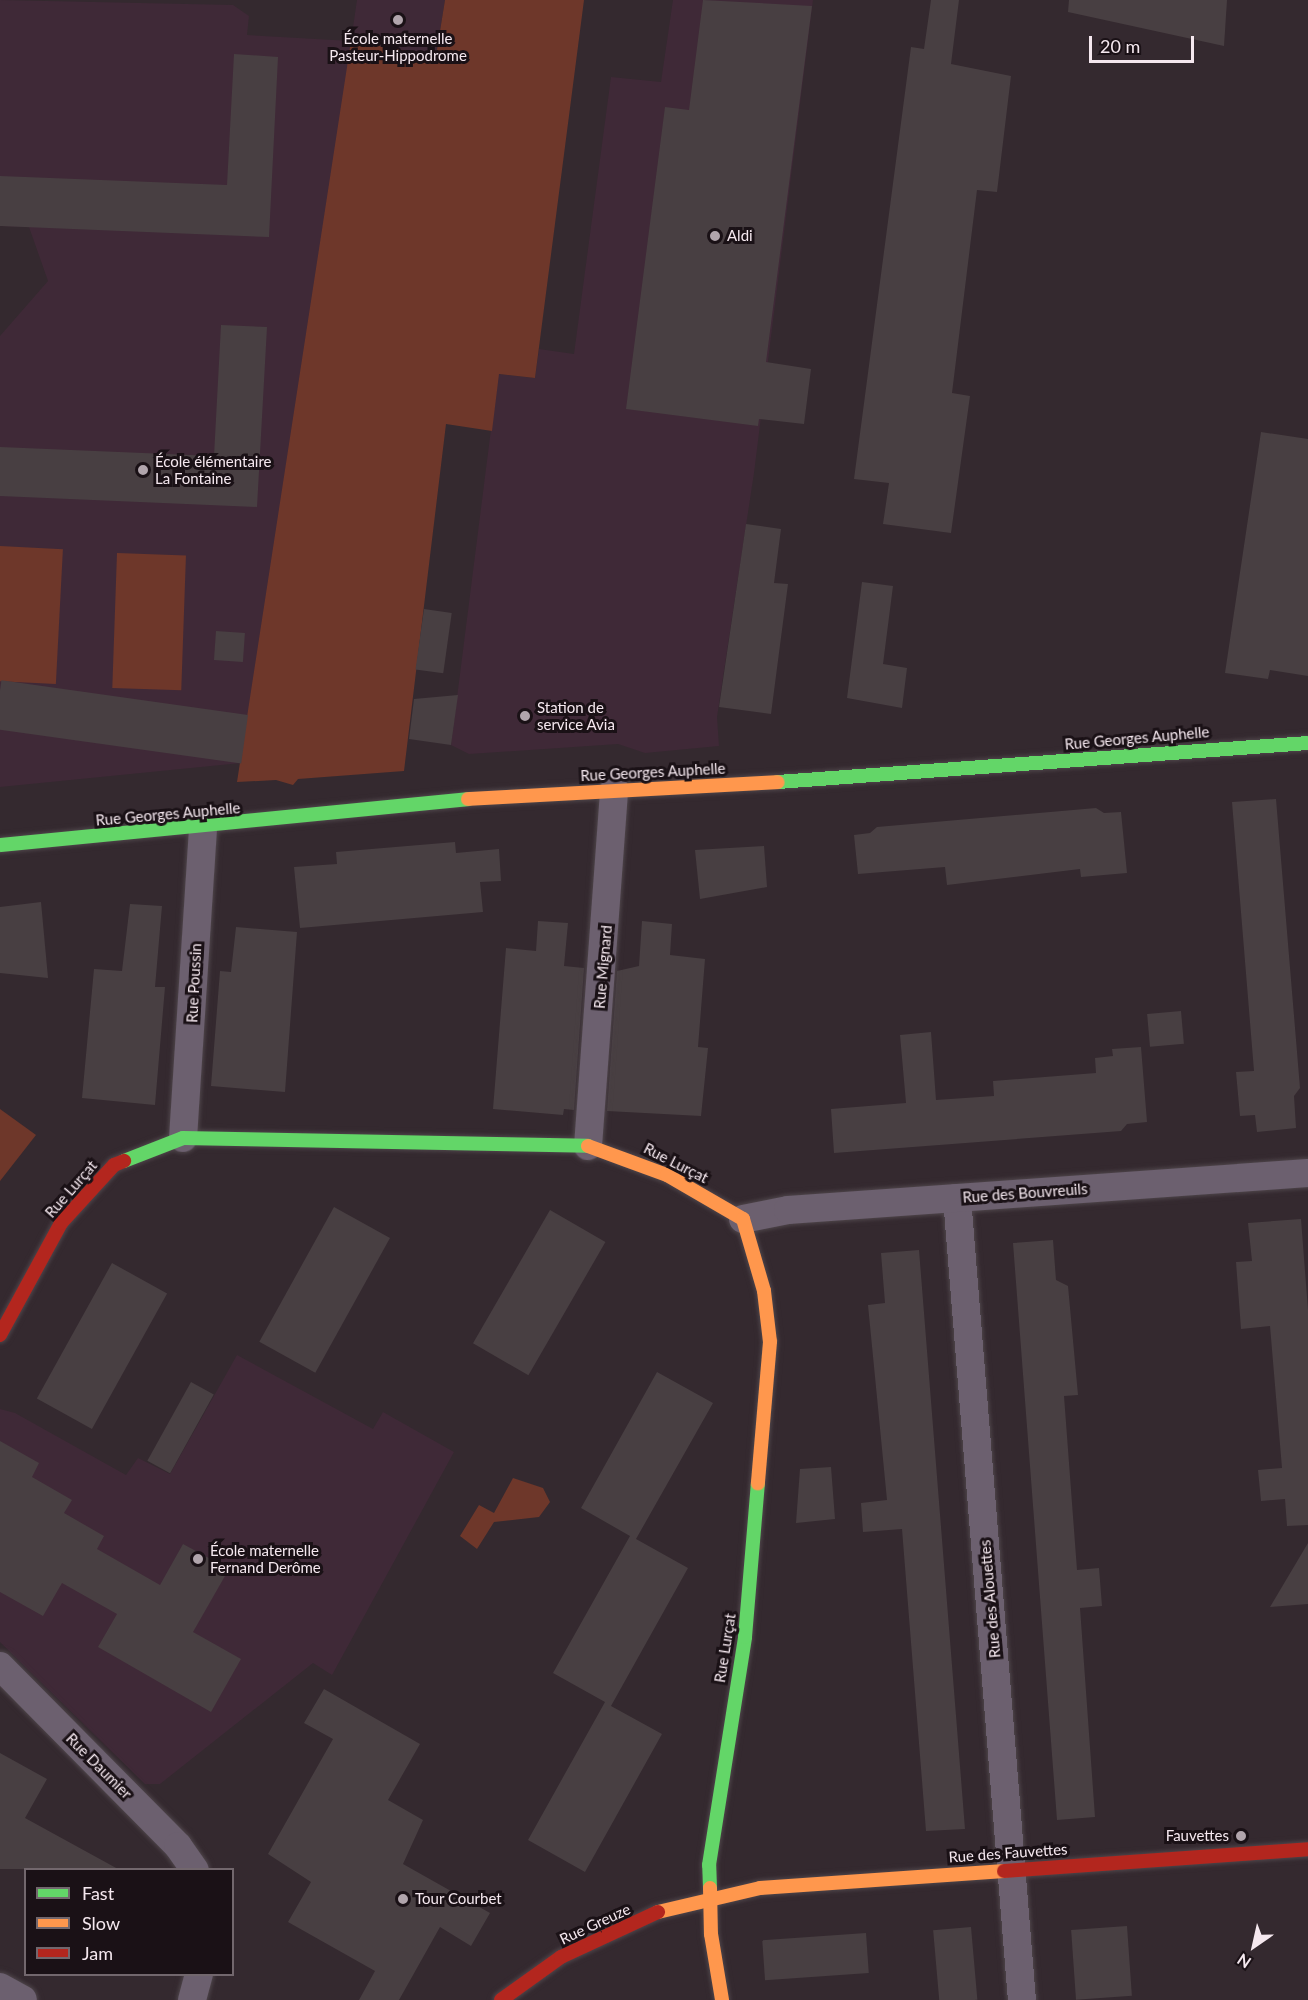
<!DOCTYPE html>
<html>
<head>
<meta charset="utf-8">
<style>
	body { margin:0 }
	#map { position:relative; width:1308px; height:2000px; overflow:hidden; background:#34292f; font-family:Lato,sans-serif }
	div>[style] { position:absolute }
	.built>* { inset:0; background:#3f2937 }
	.green>* { inset:0; background:#6e372a; transform-origin:0 0 }
	.building>* { inset:0; background:#483f42; transform-origin:0 0 }
	.roads { filter:drop-shadow(0 0 2px #4e454a) drop-shadow(0 0 2px #4e454a) }
	.street>* { height:28px; margin:-14px; padding:0 14px; transform-origin:14px; border-radius:14px; background:#6c606f }
	.fast>* { height:14px; margin:-7px; padding:0 7px; transform-origin:7px; border-radius:7px; background:#63d668 }
	.slow>* { height:14px; margin:-7px; padding:0 7px; transform-origin:7px; border-radius:7px; background:#ff974d }
	.jam>* { height:14px; margin:-7px; padding:0 7px; transform-origin:7px; border-radius:7px; background:#b3261e }
	.dots>* { width:16px; height:16px; translate:-50% -50%; box-sizing:border-box; border:3px solid #1a1116; border-radius:50% }
	span { translate:-50% -50%; white-space:nowrap; text-align:center; line-height:1.15; -webkit-text-stroke:6px #1a1116; paint-order:stroke }
	.poi-label { font-size:15px; color:#f5e8ef }
	.left { translate:0 -50%; text-align:left }
	.right { translate:-100% -50%; text-align:right }
	.street-label { font-size:15px; color:#f5e8ef }
	.legend { position:absolute; left:24px; top:1868px; width:210px; height:108px; box-sizing:border-box; background:#1a1116; border:2px solid #72676d; margin:0; padding:8px 10px; list-style:none; font-size:18px; color:#f5e8ef }
	.legend li { display:flex; align-items:center; gap:12px; height:30px }
	.legend b { width:30px; border:2px solid #72676d }
	.north { position:absolute; left:1224px; top:1916px; width:60px; height:60px; -webkit-text-stroke:4px #1a1116; paint-order:stroke; rotate:214deg; font-size:16px; font-weight:700; line-height:24px; text-align:center; color:#f5e8ef }
	.north::after { content:''; display:block; margin:auto; width:21px; height:27px; background:#f5e8ef; clip-path:polygon(50% 0,100% 100%,50% 72%,0 100%) }
	.scale { position:absolute; left:1089px; top:36px; width:105px; height:27px; box-sizing:border-box; border:3px solid #f5e8ef; border-top:0; padding-left:8px; font-size:18px; line-height:21px; white-space:nowrap; color:#f5e8ef; -webkit-text-stroke:4px #1a1116; paint-order:stroke }
</style>
</head>
<body>
<div id="map">
	<div class="built">
		<i style="clip-path:polygon(0 0,233px 5px,249px 16px,247px 35px,351px 41px,357px 0,445px 0,436px 56px,352px 41px,241px 763px,0 787px,0 336px,48px 281px,29px 227px,0 226px)"></i>
		<i style="clip-path:polygon(673px 0,813px 0,754px 473px,717px 717px,719px 746px,645px 753px,618px 744px,469px 754px,451px 745px,498px 374px,535px 378px,539px 349px,574px 354px,611px 77px,661px 82px)"></i>
		<i style="clip-path:polygon(237px 1355px,373px 1429px,383px 1412px,454px 1452px,332px 1675px,313px 1663px,160px 1784px,145px 1784px,0 1642px,0 1409px,15px 1413px,126px 1475px,138px 1458px,170px 1474px)"></i>
	</div>
	<div class="green">
		<i style="clip-path:polygon(445px 0,584px 0,535px 378px,499px 374px,492px 431px,446px 424px,404px 771px,298px 779px,293px 785px,276px 780px,237px 782px,351px 41px,436px 56px)"></i>
		<i style="left:0;top:546px;width:63px;height:135px;rotate:3deg"></i>
		<i style="left:117px;top:553px;width:69px;height:135px;rotate:2deg"></i>
		<i style="clip-path:polygon(0 1109px,36px 1135px,0 1181px)"></i>
		<i style="clip-path:polygon(513px 1478px,543px 1488px,550px 1502px,539px 1517px,494px 1522px,477px 1549px,460px 1536px,479px 1505px,494px 1513px)"></i>
	</div>
	<div class="building">
		<i style="clip-path:polygon(703px 0,812px 6px,766px 362px,811px 369px,804px 424px,759px 419px,758px 426px,626px 409px,665px 107px,689px 110px)"></i>
		<i style="clip-path:polygon(931px 0,959px 0,951px 64px,1011px 76px,997px 192px,977px 190px,952px 393px,970px 396px,951px 533px,883px 524px,889px 483px,854px 479px,911px 47px,924px 49px)"></i>
		<i style="clip-path:polygon(1069px 0,1227px 0,1224px 46px,1068px 12px)"></i>
		<i style="clip-path:polygon(234px 54px,278px 57px,269px 237px,0 226px,0 176px,227px 185px)"></i>
		<i style="clip-path:polygon(221px 325px,267px 327px,257px 507px,0 496px,0 447px,214px 456px)"></i>
		<i style="clip-path:polygon(1261px 432px,1308px 439px,1308px 676px,1270px 670px,1268px 679px,1225px 673px)"></i>
		<i style="clip-path:polygon(746px 524px,781px 529px,774px 583px,788px 584px,771px 714px,719px 707px)"></i>
		<i style="clip-path:polygon(862px 582px,893px 586px,883px 664px,907px 668px,902px 708px,847px 698px)"></i>
		<i style="left:424px;top:609px;width:28px;height:61px;rotate:8deg"></i>
		<i style="left:216px;top:631px;width:29px;height:29px;rotate:4deg"></i>
		<i style="clip-path:polygon(458px 695px,451px 745px,409px 739px,414px 699px)"></i>
		<i style="left:248px;top:715px;width:49px;height:249px;rotate:98deg"></i>
		<i style="clip-path:polygon(1276px 799px,1300px 1088px,1294px 1096px,1296px 1128px,1257px 1132px,1255px 1115px,1240px 1116px,1236px 1072px,1254px 1071px,1232px 802px)"></i>
		<i style="clip-path:polygon(1096px 808px,1104px 813px,1121px 812px,1127px 873px,1081px 877px,1080px 869px,947px 885px,945px 867px,858px 874px,854px 835px,870px 833px,877px 827px)"></i>
		<i style="clip-path:polygon(455px 842px,456px 853px,499px 849px,501px 881px,480px 882px,483px 912px,300px 928px,294px 867px,337px 864px,336px 852px)"></i>
		<i style="clip-path:polygon(764px 846px,767px 887px,700px 899px,695px 850px)"></i>
		<i style="clip-path:polygon(41px 902px,48px 978px,0 973px,0 907px)"></i>
		<i style="clip-path:polygon(130px 904px,162px 906px,155px 987px,165px 987px,155px 1105px,82px 1098px,94px 969px,122px 971px)"></i>
		<i style="clip-path:polygon(538px 921px,568px 923px,564px 966px,584px 968px,574px 1110px,564px 1109px,563px 1115px,493px 1109px,506px 948px,536px 951px)"></i>
		<i style="clip-path:polygon(642px 921px,672px 924px,670px 955px,705px 959px,698px 1047px,708px 1048px,701px 1116px,607px 1111px,617px 971px,639px 966px)"></i>
		<i style="clip-path:polygon(236px 927px,297px 932px,285px 1092px,211px 1086px,220px 971px,231px 972px)"></i>
		<i style="left:1181px;top:1011px;width:33px;height:34px;rotate:85deg"></i>
		<i style="clip-path:polygon(931px 1032px,936px 1100px,994px 1096px,993px 1081px,1096px 1073px,1095px 1058px,1113px 1056px,1112px 1049px,1141px 1047px,1147px 1122px,1127px 1124px,1121px 1131px,834px 1153px,831px 1109px,906px 1103px,900px 1035px)"></i>
		<i style="left:334px;top:1207px;width:64px;height:154px;rotate:29deg"></i>
		<i style="left:550px;top:1210px;width:64px;height:154px;rotate:30deg"></i>
		<i style="clip-path:polygon(1301px 1219px,1308px 1310px,1308px 1525px,1287px 1526px,1285px 1499px,1261px 1501px,1258px 1470px,1282px 1468px,1270px 1326px,1241px 1329px,1236px 1262px,1252px 1261px,1248px 1223px)"></i>
		<i style="clip-path:polygon(1053px 1240px,1056px 1280px,1068px 1286px,1078px 1395px,1064px 1396px,1077px 1570px,1099px 1568px,1102px 1606px,1080px 1608px,1095px 1817px,1057px 1820px,1013px 1243px)"></i>
		<i style="clip-path:polygon(919px 1250px,965px 1829px,926px 1831px,902px 1529px,863px 1532px,861px 1503px,887px 1500px,868px 1305px,885px 1303px,881px 1253px)"></i>
		<i style="left:112px;top:1263px;width:63px;height:155px;rotate:29deg"></i>
		<i style="clip-path:polygon(657px 1372px,713px 1403px,636px 1539px,688px 1568px,611px 1706px,662px 1734px,585px 1872px,528px 1840px,605px 1702px,553px 1673px,630px 1536px,581px 1508px)"></i>
		<i style="left:191px;top:1382px;width:26px;height:90px;rotate:29deg"></i>
		<i style="clip-path:polygon(0 1441px,39px 1463px,32px 1477px,72px 1500px,64px 1513px,104px 1536px,97px 1549px,160px 1585px,183px 1544px,229px 1569px,193px 1632px,241px 1659px,211px 1712px,98px 1647px,117px 1614px,62px 1583px,43px 1616px,0 1592px)"></i>
		<i style="clip-path:polygon(831px 1467px,835px 1519px,796px 1523px,800px 1469px)"></i>
		<i style="clip-path:polygon(1308px 1543px,1308px 1604px,1270px 1607px)"></i>
		<i style="clip-path:polygon(324px 1689px,420px 1744px,388px 1800px,423px 1820px,403px 1864px,490px 1913px,471px 1946px,440px 1927px,399px 2000px,359px 2000px,375px 1971px,288px 1922px,311px 1882px,268px 1854px,333px 1739px,304px 1723px)"></i>
		<i style="clip-path:polygon(0 1753px,47px 1779px,25px 1818px,118px 1869px,0 1869px)"></i>
		<i style="left:1127px;top:1926px;width:70px;height:56px;rotate:86deg"></i>
		<i style="left:971px;top:1927px;width:73px;height:38px;rotate:85deg"></i>
		<i style="left:866px;top:1933px;width:40px;height:104px;rotate:86deg"></i>
	</div>
	<div class="roads">
		<div class="street">
			<i style="left:183px;top:1138px;width:311px;rotate:-86.3deg"></i>
			<i style="left:588px;top:1146px;width:358px;rotate:-85.8deg"></i>
			<i style="left:957px;top:1198px;width:805px;rotate:85.37deg"></i>
			<i style="left:743px;top:1219px;width:46px;rotate:-11.3deg"></i>
			<i style="left:788px;top:1210px;width:521px;rotate:-4.07deg"></i>
			<i style="left:0;top:1666px;width:253px;rotate:45.3deg"></i>
			<i style="left:178px;top:1846px;width:29px;rotate:55deg"></i>
			<i style="left:0;top:1987px;width:26px;rotate:29deg"></i>
			<i style="left:192px;top:2000px;width:27px;rotate:-75deg"></i>
		</div>
		<div class="fast">
			<i style="left:778px;top:782px;width:531px;rotate:-4.21deg"></i>
			<i style="left:0;top:845px;width:470px;rotate:-5.6deg"></i>
			<i style="left:124px;top:1161px;width:63px;rotate:-21.3deg"></i>
			<i style="left:183px;top:1138px;width:405px;rotate:1.1deg"></i>
			<i style="left:710px;top:1888px;width:23px;rotate:-92deg"></i>
			<i style="left:709px;top:1865px;width:231px;rotate:-81deg"></i>
			<i style="left:745px;top:1637px;width:155px;rotate:-85.2deg"></i>
		</div>
		<div class="slow">
			<i style="left:468px;top:799px;width:310px;rotate:-3.1deg"></i>
			<i style="left:588px;top:1146px;width:84px;rotate:20.2deg"></i>
			<i style="left:667px;top:1175px;width:88px;rotate:30.1deg"></i>
			<i style="left:743px;top:1219px;width:75px;rotate:73.7deg"></i>
			<i style="left:764px;top:1291px;width:51px;rotate:83.3deg"></i>
			<i style="left:770px;top:1342px;width:142px;rotate:94.9deg"></i>
			<i style="left:710px;top:1888px;width:46px;rotate:88.8deg"></i>
			<i style="left:711px;top:1934px;width:67px;rotate:80.5deg"></i>
			<i style="left:658px;top:1912px;width:105px;rotate:-13.2deg"></i>
			<i style="left:760px;top:1888px;width:245px;rotate:-4deg"></i>
		</div>
		<div class="jam">
			<i style="left:0;top:1335px;width:128px;rotate:-61.4deg"></i>
			<i style="left:61px;top:1223px;width:79px;rotate:-47.6deg"></i>
			<i style="left:114px;top:1165px;width:11px;rotate:-22deg"></i>
			<i style="left:1004px;top:1871px;width:305px;rotate:-4.1deg"></i>
			<i style="left:501px;top:2000px;width:74px;rotate:-35.6deg"></i>
			<i style="left:561px;top:1957px;width:107px;rotate:-24.9deg"></i>
		</div>
	</div>
	<div class="dots">
		<i style="left:398px;top:20px;background:#b1a5ac"></i>
		<i style="left:715px;top:236px;background:#b1a5ac"></i>
		<i style="left:143px;top:470px;background:#b1a5ac"></i>
		<i style="left:525px;top:716px;background:#b1a5ac"></i>
		<i style="left:198px;top:1559px;background:#b1a5ac"></i>
		<i style="left:1241px;top:1836px;background:#b1a5ac"></i>
		<i style="left:403px;top:1899px;background:#b1a5ac"></i>
	</div>
	<div class="poi-label">
		<span style="left:398px;top:47px">École maternelle<br>Pasteur-Hippodrome</span>
		<span class="left" style="left:727px;top:236px">Aldi</span>
		<span class="left" style="left:155px;top:470px">École élémentaire<br>La Fontaine</span>
		<span class="left" style="left:537px;top:716px">Station de<br>service Avia</span>
		<span class="left" style="left:210px;top:1559px">École maternelle<br>Fernand Derôme</span>
		<span class="right" style="left:1229px;top:1836px">Fauvettes</span>
		<span class="left" style="left:415px;top:1899px">Tour Courbet</span>
	</div>
	<div class="street-label">
		<span style="left:1137px;top:738px;rotate:-5deg">Rue Georges Auphelle</span>
		<span style="left:653px;top:772px;rotate:-3deg">Rue Georges Auphelle</span>
		<span style="left:168px;top:814px;rotate:-5deg">Rue Georges Auphelle</span>
		<span style="left:603px;top:967px;rotate:-85deg">Rue Mignard</span>
		<span style="left:194px;top:983px;rotate:-87deg">Rue Poussin</span>
		<span style="left:676px;top:1163px;rotate:27deg">Rue Lurçat</span>
		<span style="left:71px;top:1189px;rotate:-49deg">Rue Lurçat</span>
		<span style="left:1025px;top:1193px;rotate:-4deg">Rue des Bouvreuils</span>
		<span style="left:990px;top:1599px;rotate:-95deg">Rue des Alouettes</span>
		<span style="left:725px;top:1648px;rotate:-81deg">Rue Lurçat</span>
		<span style="left:99px;top:1766px;rotate:45deg">Rue Daumier</span>
		<span style="left:1008px;top:1853px;rotate:-4deg">Rue des Fauvettes</span>
		<span style="left:595px;top:1924px;rotate:-25deg">Rue Greuze</span>
	</div>
	<ul class="legend">
	<li><b style="height:8px;background:#63d668"></b>Fast</li>
	<li><b style="height:8px;background:#ff974d"></b>Slow</li>
	<li><b style="height:8px;background:#b3261e"></b>Jam</li>
	</ul>
	<div class="north">N</div>
	<div class="scale">20 m</div>
</div>
</body>
</html>
